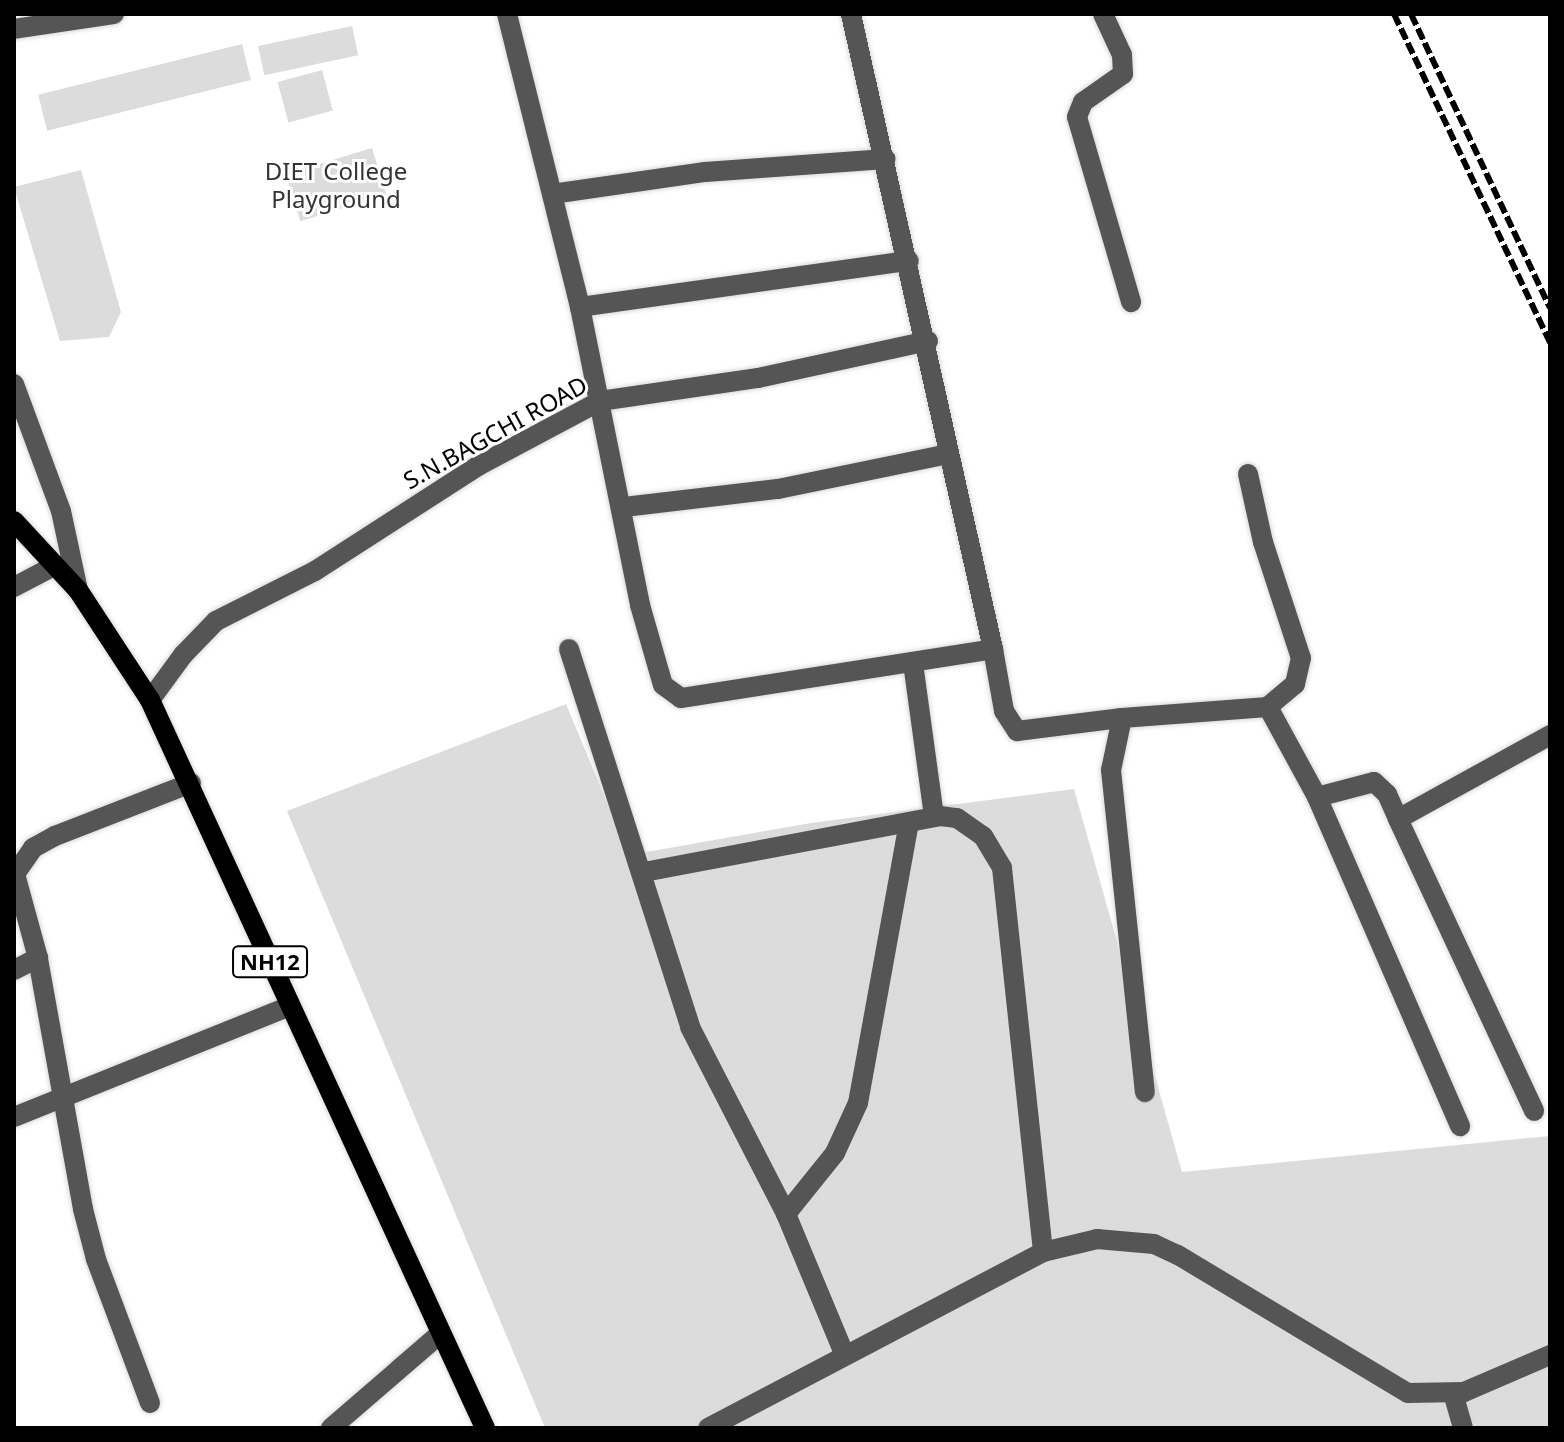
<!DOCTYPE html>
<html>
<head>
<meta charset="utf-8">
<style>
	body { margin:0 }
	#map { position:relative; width:1564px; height:1442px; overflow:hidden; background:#fff; font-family:"Noto Sans",sans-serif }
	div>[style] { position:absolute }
	.green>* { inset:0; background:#dcdcdc; transform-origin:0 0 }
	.roads { filter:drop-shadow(0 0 2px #dbdbdb) drop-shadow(0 0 2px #dbdbdb) }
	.minor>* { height:20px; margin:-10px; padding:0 10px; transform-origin:10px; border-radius:10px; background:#555 }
	.major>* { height:20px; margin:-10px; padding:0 10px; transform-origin:10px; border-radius:10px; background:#000 }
	.rail>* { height:6px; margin-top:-3px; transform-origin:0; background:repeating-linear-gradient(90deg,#000 0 12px,transparent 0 16px) }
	span { translate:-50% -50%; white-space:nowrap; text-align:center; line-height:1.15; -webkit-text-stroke:6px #fff; paint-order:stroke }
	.shield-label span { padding:2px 6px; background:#fff; border:2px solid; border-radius:6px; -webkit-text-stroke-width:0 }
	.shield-label { font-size:22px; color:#000; font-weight:700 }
	.park-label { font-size:24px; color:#333 }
	.street-label { font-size:24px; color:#000 }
	.frame { position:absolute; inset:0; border:16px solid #000; pointer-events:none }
</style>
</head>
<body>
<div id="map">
	<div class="green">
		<i style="left:352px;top:26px;width:30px;height:96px;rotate:78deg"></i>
		<i style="left:242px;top:44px;width:37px;height:210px;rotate:76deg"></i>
		<i style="left:322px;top:70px;width:42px;height:46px;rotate:75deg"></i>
		<i style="left:372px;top:148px;width:49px;height:90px;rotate:73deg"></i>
		<i style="clip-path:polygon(81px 170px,121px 312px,109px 337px,60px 341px,14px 187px)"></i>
		<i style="clip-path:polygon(566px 704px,629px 855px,811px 823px,1074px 789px,1182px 1172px,1550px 1136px,1550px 1428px,545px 1428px,287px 811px)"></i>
	</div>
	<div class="roads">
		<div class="minor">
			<i style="left:507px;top:14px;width:302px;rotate:76deg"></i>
			<i style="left:580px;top:307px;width:304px;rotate:78.6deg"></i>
			<i style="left:640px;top:605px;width:83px;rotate:74deg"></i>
			<i style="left:663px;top:685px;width:22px;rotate:36deg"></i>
			<i style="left:681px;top:698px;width:316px;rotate:-8.9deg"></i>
			<i style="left:993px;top:649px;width:651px;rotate:-102.61deg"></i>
			<i style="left:1103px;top:14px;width:45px;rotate:65.1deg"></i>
			<i style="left:1122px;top:55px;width:19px;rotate:87deg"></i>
			<i style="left:1123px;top:74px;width:49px;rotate:145deg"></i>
			<i style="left:1083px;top:102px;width:16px;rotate:112deg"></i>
			<i style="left:1077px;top:117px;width:193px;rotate:73.7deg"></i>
			<i style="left:14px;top:29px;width:101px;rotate:-8.5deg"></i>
			<i style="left:552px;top:194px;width:155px;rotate:-8.2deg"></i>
			<i style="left:705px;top:172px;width:181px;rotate:-4.1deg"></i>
			<i style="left:580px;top:307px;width:332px;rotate:-8deg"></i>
			<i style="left:14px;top:384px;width:135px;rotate:69.7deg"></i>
			<i style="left:61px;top:511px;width:81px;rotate:77.9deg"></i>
			<i style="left:1248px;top:474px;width:70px;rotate:77.6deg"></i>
			<i style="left:1263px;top:542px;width:122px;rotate:71.9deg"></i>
			<i style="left:1301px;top:658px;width:27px;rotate:103deg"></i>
			<i style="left:1295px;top:684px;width:35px;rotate:140deg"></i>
			<i style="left:624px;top:507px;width:155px;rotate:-6.7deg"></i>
			<i style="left:778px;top:489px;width:174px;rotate:-11.6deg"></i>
			<i style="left:14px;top:587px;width:47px;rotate:-27.6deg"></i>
			<i style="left:569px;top:649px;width:397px;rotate:72.2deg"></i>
			<i style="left:690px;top:1027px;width:210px;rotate:62.8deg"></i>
			<i style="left:786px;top:1214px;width:151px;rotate:67.4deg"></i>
			<i style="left:993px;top:649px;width:63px;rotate:79.9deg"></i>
			<i style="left:1004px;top:711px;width:24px;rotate:57deg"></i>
			<i style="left:1017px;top:731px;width:106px;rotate:-7.1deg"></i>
			<i style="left:1122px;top:718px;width:53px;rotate:101.9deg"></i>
			<i style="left:1111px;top:770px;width:324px;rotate:84deg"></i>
			<i style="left:913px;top:663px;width:155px;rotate:82.2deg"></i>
			<i style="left:150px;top:700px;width:56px;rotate:-53.7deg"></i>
			<i style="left:183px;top:655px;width:47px;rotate:-45.9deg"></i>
			<i style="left:216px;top:621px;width:111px;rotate:-26.8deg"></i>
			<i style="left:315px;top:571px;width:194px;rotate:-32.8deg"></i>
			<i style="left:478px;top:466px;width:138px;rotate:-28deg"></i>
			<i style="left:600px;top:401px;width:160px;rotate:-8.3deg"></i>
			<i style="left:758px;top:378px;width:174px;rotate:-12.3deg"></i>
			<i style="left:1122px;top:718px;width:146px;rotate:-4.3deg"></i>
			<i style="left:1268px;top:707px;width:102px;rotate:61.4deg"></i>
			<i style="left:1317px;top:797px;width:59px;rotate:-14.7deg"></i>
			<i style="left:1374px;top:782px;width:18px;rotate:43deg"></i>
			<i style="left:1387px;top:794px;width:27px;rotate:66deg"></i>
			<i style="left:1398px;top:819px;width:174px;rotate:-28.9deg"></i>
			<i style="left:1317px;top:797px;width:359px;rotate:66.5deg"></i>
			<i style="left:1398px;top:819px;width:322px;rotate:65deg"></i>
			<i style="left:644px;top:872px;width:301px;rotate:-10.7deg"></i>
			<i style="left:940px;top:816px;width:17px;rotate:7deg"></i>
			<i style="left:957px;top:818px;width:32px;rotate:35deg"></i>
			<i style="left:983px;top:836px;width:37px;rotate:59deg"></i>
			<i style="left:1002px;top:868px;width:386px;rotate:83.9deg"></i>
			<i style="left:14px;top:970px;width:27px;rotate:-27deg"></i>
			<i style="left:14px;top:1117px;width:297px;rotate:-21.9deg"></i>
			<i style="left:786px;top:1214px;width:78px;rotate:-51.2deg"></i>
			<i style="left:835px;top:1153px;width:55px;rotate:-65.3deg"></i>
			<i style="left:858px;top:1103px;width:285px;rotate:-79.7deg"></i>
			<i style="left:1453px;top:1393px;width:36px;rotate:74deg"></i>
			<i style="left:150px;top:1403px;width:154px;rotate:-110.6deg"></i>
			<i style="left:96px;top:1259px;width:52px;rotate:-104.6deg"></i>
			<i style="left:83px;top:1209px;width:255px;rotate:-100.2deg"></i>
			<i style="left:38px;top:958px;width:87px;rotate:-105.3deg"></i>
			<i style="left:15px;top:874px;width:32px;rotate:-55deg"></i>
			<i style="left:33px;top:848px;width:25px;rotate:-29deg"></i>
			<i style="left:55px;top:836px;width:146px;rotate:-21.3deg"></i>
			<i style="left:331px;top:1428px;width:144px;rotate:-40.8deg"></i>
			<i style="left:708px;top:1428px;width:378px;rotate:-27.7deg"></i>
			<i style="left:1043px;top:1252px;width:56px;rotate:-13.5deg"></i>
			<i style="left:1097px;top:1239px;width:57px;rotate:5deg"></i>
			<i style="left:1154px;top:1244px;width:26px;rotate:25deg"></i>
			<i style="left:1178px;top:1255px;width:268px;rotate:31deg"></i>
			<i style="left:1408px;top:1393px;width:56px;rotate:-1deg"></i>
			<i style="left:1464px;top:1392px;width:94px;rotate:-23.3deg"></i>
		</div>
		<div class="major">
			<i style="left:14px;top:521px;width:94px;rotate:47.2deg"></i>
			<i style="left:78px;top:590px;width:131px;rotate:56.8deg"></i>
			<i style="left:150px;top:700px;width:801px;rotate:65.29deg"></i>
		</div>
	</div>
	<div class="rail">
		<i style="left:1394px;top:14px;width:364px;rotate:64.6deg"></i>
		<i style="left:1411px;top:14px;width:325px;rotate:64.7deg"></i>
	</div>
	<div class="shield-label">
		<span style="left:270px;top:962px">NH12</span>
	</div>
	<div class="park-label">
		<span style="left:336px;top:185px">DIET College<br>Playground</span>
	</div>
	<div class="street-label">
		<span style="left:495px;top:432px;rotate:-29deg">S.N.BAGCHI ROAD</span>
	</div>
	<div class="frame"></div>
</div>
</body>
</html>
